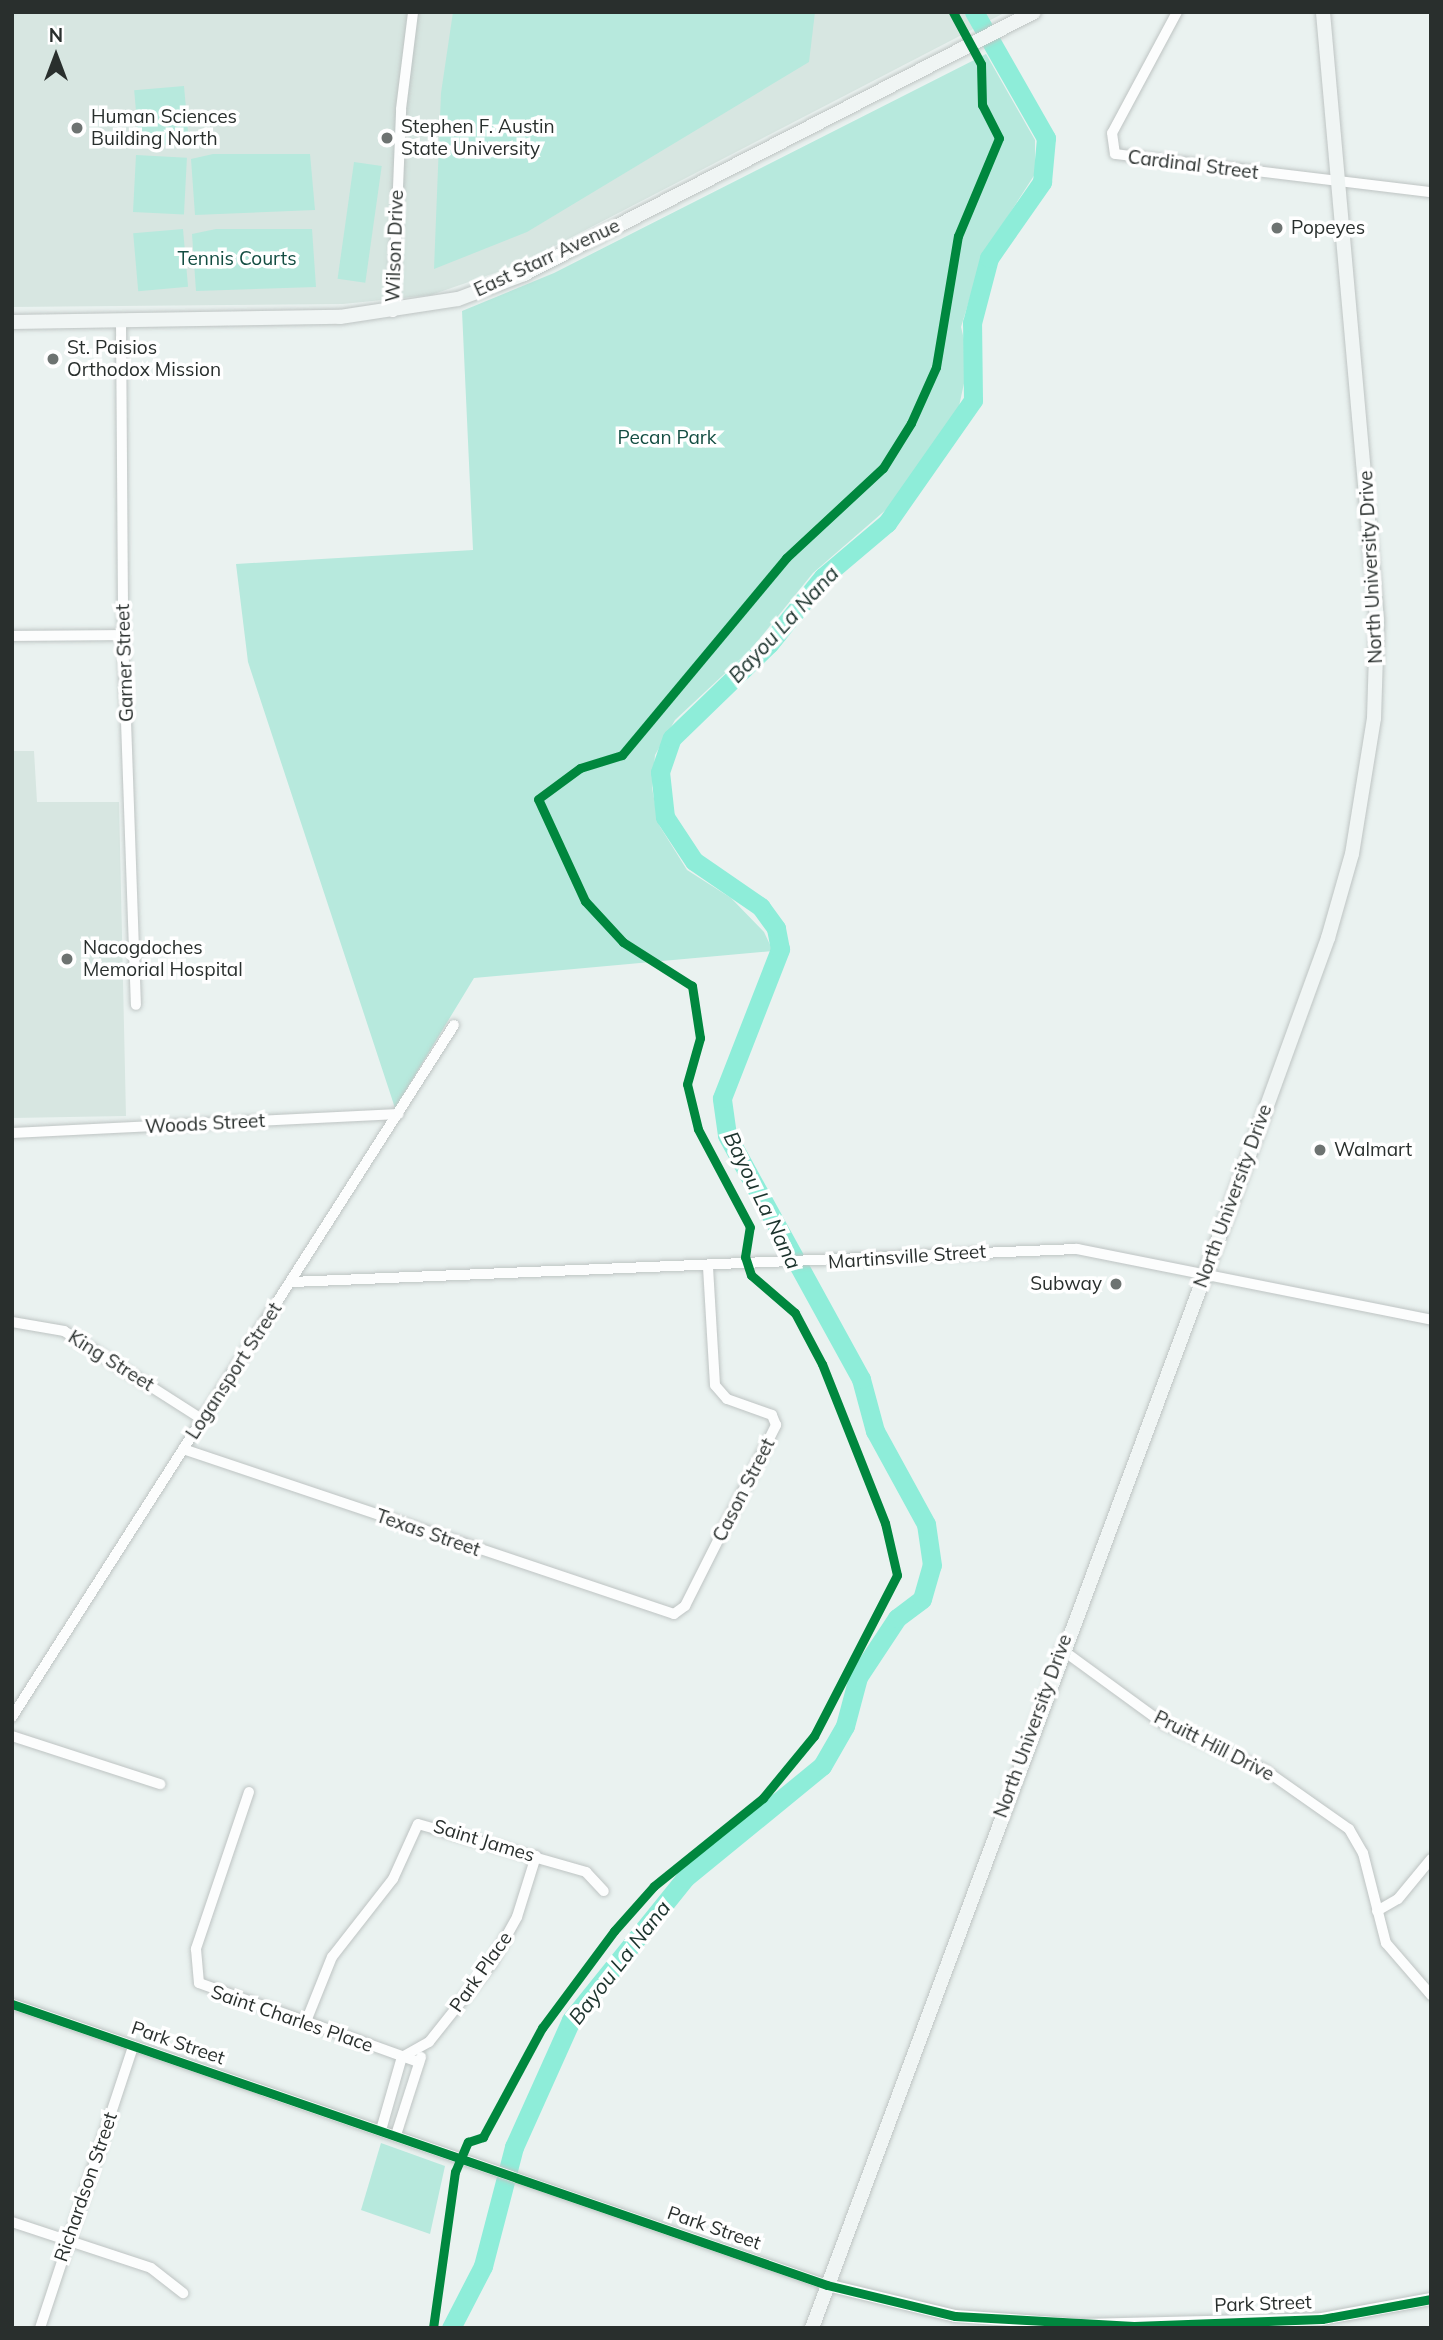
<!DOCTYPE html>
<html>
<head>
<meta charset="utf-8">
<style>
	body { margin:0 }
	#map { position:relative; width:1443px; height:2340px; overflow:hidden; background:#eaf2f0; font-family:Mulish,sans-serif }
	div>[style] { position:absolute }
	.built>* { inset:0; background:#d7e6e1 }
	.green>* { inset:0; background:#b7e9dd; transform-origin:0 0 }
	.river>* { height:19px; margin:-9.5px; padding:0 9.5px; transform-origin:9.5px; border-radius:9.5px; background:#8eedd9 }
	.roads { filter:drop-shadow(0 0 2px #bec4c3) drop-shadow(0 0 2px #bec4c3) }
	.minor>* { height:10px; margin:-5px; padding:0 5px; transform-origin:5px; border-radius:5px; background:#fcfdfd }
	.tertiary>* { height:12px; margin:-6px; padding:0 6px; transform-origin:6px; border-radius:6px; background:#fcfdfd }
	.secondary>* { height:14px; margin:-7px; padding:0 7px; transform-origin:7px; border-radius:7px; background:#f0f5f4 }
	.cycleway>* { height:9px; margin:-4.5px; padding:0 4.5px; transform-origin:4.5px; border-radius:4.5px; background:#00873e }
	.dots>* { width:19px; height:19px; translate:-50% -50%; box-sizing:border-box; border:4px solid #fff; border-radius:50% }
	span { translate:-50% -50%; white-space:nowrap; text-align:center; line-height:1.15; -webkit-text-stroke:7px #fff; paint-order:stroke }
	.poi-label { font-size:19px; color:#292f2d }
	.left { translate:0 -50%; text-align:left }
	.right { translate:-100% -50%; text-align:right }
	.street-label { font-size:19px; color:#292f2d }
	.park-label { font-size:19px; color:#134d42 }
	.water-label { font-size:21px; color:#1b322c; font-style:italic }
	.frame { position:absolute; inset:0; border:14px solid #292f2d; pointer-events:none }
	.north { position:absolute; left:21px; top:21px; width:70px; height:70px; -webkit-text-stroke:5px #fff; paint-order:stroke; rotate:0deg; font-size:19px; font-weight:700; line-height:28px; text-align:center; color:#292f2d }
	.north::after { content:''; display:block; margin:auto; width:24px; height:32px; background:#292f2d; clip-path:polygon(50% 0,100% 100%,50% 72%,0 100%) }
</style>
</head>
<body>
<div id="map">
	<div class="built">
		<i style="clip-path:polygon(12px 12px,1006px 12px,518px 265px,431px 295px,343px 304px,12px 307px)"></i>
		<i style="clip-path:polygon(12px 751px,34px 751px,37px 802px,119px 802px,126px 1116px,12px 1118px)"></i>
	</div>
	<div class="green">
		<i style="clip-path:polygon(453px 12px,815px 12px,809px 62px,527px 232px,434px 269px,441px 93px)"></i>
		<i style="clip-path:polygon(986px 54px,1035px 140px,1035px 174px,983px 255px,961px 327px,969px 360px,958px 411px,904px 494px,813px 573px,752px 648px,675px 720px,655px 755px,652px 788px,659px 825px,687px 870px,731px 898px,764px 932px,773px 951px,474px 978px,395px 1108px,248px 662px,236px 564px,473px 550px,462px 311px,554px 273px)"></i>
		<i style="left:184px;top:86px;width:57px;height:50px;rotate:85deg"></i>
		<i style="clip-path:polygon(213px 154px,310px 154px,315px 210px,195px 215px,191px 159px)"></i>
		<i style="left:136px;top:155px;width:51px;height:57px;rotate:3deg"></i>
		<i style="left:354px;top:162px;width:28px;height:118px;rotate:8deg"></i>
		<i style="left:183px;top:229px;width:58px;height:50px;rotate:85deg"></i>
		<i style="clip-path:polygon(216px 229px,312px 229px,316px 287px,196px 291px,192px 234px)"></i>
		<i style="clip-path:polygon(381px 2143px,445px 2166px,430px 2234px,361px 2210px)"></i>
	</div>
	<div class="river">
		<i style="left:451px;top:2328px;width:70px;rotate:-62.7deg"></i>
		<i style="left:483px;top:2266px;width:123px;rotate:-75.4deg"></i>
		<i style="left:514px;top:2147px;width:139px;rotate:-65.8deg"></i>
		<i style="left:571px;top:2020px;width:182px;rotate:-51.2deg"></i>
		<i style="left:685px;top:1878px;width:177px;rotate:-39.3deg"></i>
		<i style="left:822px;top:1766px;width:46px;rotate:-60.1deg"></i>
		<i style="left:845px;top:1726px;width:51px;rotate:-75.1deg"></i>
		<i style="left:858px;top:1677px;width:71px;rotate:-56.5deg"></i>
		<i style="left:897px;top:1618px;width:31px;rotate:-37deg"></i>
		<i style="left:922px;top:1599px;width:35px;rotate:-74deg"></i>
		<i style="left:932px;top:1565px;width:41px;rotate:-98.3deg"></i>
		<i style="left:926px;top:1524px;width:106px;rotate:-118.7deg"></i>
		<i style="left:875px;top:1431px;width:54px;rotate:-105.1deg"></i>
		<i style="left:861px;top:1379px;width:278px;rotate:-118.8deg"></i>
		<i style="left:727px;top:1135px;width:37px;rotate:-98deg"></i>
		<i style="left:722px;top:1098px;width:160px;rotate:-68.7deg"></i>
		<i style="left:780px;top:949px;width:21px;rotate:-101deg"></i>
		<i style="left:776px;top:928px;width:26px;rotate:-126deg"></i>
		<i style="left:761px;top:907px;width:81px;rotate:-145.5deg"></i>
		<i style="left:694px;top:861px;width:53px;rotate:-123.4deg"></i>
		<i style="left:665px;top:817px;width:45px;rotate:-96.3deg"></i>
		<i style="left:660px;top:772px;width:36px;rotate:-71deg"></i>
		<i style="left:672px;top:738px;width:135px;rotate:-44.1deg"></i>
		<i style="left:769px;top:644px;width:86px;rotate:-51.1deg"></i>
		<i style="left:823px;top:577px;width:84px;rotate:-40.2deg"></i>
		<i style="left:887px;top:523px;width:150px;rotate:-55deg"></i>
		<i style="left:973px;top:400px;width:77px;rotate:-90.7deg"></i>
		<i style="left:972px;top:323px;width:67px;rotate:-75.3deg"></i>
		<i style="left:989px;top:258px;width:93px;rotate:-55.1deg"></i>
		<i style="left:1042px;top:182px;width:44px;rotate:-84.8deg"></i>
		<i style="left:1046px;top:138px;width:145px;rotate:-119.7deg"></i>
	</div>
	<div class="roads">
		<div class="minor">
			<i style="left:1177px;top:12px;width:137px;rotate:118.2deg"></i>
			<i style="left:1112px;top:133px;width:21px;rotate:82deg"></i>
			<i style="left:1115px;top:154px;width:318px;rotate:6.9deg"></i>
			<i style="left:393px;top:312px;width:203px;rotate:-87.7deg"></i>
			<i style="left:401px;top:109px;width:98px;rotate:-82.9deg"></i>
			<i style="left:121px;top:321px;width:314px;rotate:89.6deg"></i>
			<i style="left:123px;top:635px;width:370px;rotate:88deg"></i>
			<i style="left:12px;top:636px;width:111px;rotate:-0.5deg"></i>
			<i style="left:12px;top:1133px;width:387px;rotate:-2.8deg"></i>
			<i style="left:292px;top:1282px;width:786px;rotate:-2.41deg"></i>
			<i style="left:1077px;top:1249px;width:361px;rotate:11.3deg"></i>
			<i style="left:12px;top:1322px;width:53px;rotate:9.8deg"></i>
			<i style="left:64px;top:1331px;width:165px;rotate:32.6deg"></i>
			<i style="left:183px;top:1449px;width:518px;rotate:18.57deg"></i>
			<i style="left:674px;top:1614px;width:14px;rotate:-36deg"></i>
			<i style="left:685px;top:1606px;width:203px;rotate:-63.3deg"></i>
			<i style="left:776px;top:1425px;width:11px;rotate:-112deg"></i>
			<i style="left:772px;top:1415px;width:48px;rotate:-160.4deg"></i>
			<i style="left:727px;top:1399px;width:18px;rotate:-131deg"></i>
			<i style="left:715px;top:1385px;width:118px;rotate:-93.4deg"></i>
			<i style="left:1061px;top:1649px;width:127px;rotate:36.1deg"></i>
			<i style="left:1164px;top:1724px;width:111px;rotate:24.5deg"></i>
			<i style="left:1265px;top:1770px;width:103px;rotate:35.1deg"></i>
			<i style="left:1349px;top:1829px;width:28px;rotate:60deg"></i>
			<i style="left:1363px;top:1853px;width:93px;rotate:75.7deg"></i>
			<i style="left:1386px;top:1943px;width:69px;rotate:49.1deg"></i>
			<i style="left:12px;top:1717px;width:821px;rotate:-57.43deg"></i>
			<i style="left:12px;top:1736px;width:156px;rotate:18deg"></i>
			<i style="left:249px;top:1792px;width:166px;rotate:108.7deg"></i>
			<i style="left:196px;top:1949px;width:34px;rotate:85deg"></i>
			<i style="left:199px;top:1983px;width:234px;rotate:19.8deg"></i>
			<i style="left:1377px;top:1911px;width:24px;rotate:-30deg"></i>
			<i style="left:1398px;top:1899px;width:52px;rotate:-50.5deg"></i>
			<i style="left:12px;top:2004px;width:862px;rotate:19.02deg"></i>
			<i style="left:305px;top:2024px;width:72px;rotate:-68.1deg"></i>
			<i style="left:332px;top:1957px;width:99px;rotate:-52deg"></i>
			<i style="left:393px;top:1879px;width:60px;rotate:-65.6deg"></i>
			<i style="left:418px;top:1824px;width:175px;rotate:15.9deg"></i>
			<i style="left:586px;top:1872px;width:26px;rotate:47deg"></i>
			<i style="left:381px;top:2130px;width:76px;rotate:-74deg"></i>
			<i style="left:402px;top:2057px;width:31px;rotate:-29deg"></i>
			<i style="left:429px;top:2042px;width:100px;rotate:-51.5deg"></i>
			<i style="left:491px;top:1964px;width:54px;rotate:-61deg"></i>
			<i style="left:517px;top:1917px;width:64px;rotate:-72.7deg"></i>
			<i style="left:396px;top:2135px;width:82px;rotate:-72.2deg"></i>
			<i style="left:12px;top:2222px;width:146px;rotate:18.3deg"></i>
			<i style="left:151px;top:2268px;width:41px;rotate:38deg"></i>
			<i style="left:40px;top:2328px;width:297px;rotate:-71.7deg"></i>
		</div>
		<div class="tertiary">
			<i style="left:827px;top:2285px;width:132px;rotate:13.6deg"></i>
			<i style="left:955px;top:2316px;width:127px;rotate:4.1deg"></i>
			<i style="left:1082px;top:2325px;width:240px;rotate:-1.4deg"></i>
			<i style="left:1322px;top:2319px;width:111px;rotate:-10.4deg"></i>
		</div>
		<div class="secondary">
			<i style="left:12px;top:322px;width:328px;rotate:-0.9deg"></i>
			<i style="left:340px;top:317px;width:119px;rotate:-8.7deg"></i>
			<i style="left:458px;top:299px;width:71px;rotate:-20.7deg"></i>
			<i style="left:524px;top:274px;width:573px;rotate:-27.19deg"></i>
			<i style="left:812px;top:2328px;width:1182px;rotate:-69.54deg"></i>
			<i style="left:1225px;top:1221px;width:301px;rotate:-70deg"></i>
			<i style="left:1328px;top:938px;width:87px;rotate:-74.1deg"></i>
			<i style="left:1352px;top:854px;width:138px;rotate:-80.8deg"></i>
			<i style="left:1374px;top:718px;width:98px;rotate:-88.2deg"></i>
			<i style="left:1377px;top:620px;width:610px;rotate:-95.08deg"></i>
		</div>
	</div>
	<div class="cycleway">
		<i style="left:12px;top:2004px;width:862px;rotate:19.02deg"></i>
		<i style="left:827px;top:2285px;width:132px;rotate:13.6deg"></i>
		<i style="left:955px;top:2316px;width:179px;rotate:3.2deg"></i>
		<i style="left:1134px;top:2326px;width:188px;rotate:-2.1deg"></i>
		<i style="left:1322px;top:2319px;width:111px;rotate:-10.4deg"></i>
		<i style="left:433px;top:2328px;width:158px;rotate:-82deg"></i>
		<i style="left:455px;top:2172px;width:33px;rotate:-67deg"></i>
		<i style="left:468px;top:2142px;width:16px;rotate:-18deg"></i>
		<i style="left:483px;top:2137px;width:124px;rotate:-61.6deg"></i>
		<i style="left:542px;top:2028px;width:121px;rotate:-53.4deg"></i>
		<i style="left:614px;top:1931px;width:60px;rotate:-48.4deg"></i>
		<i style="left:654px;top:1886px;width:140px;rotate:-38.9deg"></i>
		<i style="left:763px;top:1798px;width:80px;rotate:-50.6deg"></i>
		<i style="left:814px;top:1736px;width:181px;rotate:-62.7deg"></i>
		<i style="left:897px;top:1575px;width:53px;rotate:-103deg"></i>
		<i style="left:885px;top:1523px;width:171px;rotate:-111.6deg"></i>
		<i style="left:822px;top:1364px;width:58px;rotate:-117.9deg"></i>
		<i style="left:795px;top:1313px;width:58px;rotate:-139.2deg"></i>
		<i style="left:751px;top:1275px;width:19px;rotate:-108deg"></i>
		<i style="left:745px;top:1257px;width:30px;rotate:-81deg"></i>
		<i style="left:750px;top:1227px;width:111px;rotate:-118deg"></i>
		<i style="left:698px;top:1129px;width:46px;rotate:-103.7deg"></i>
		<i style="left:687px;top:1084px;width:48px;rotate:-74.2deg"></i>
		<i style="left:700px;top:1038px;width:53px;rotate:-98.7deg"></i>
		<i style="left:692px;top:986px;width:82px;rotate:-147.5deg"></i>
		<i style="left:623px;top:942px;width:56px;rotate:-132.8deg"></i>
		<i style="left:585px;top:901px;width:112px;rotate:-114.7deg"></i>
		<i style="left:538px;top:799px;width:52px;rotate:-36.4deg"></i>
		<i style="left:580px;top:768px;width:44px;rotate:-17.2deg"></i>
		<i style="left:622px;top:755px;width:256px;rotate:-50.2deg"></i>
		<i style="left:786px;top:558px;width:132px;rotate:-42.9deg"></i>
		<i style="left:883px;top:468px;width:53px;rotate:-58.1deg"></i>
		<i style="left:911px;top:423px;width:61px;rotate:-65.9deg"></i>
		<i style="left:936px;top:367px;width:133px;rotate:-80.5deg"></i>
		<i style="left:958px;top:236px;width:106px;rotate:-67.3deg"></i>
		<i style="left:999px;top:138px;width:37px;rotate:-117deg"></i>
		<i style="left:982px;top:105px;width:41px;rotate:-91.4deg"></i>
		<i style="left:981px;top:64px;width:59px;rotate:-118.3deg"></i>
	</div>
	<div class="dots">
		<i style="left:77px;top:128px;background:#6d7371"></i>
		<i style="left:387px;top:138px;background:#6d7371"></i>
		<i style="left:1277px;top:228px;background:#6d7371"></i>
		<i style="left:53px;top:359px;background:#6d7371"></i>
		<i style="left:67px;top:959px;background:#6d7371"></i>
		<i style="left:1320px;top:1150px;background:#6d7371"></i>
		<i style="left:1116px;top:1284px;background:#6d7371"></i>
	</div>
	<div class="poi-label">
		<span class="left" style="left:91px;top:128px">Human Sciences<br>Building North</span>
		<span class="left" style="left:401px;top:138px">Stephen F. Austin<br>State University</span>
		<span class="left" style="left:1291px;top:228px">Popeyes</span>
		<span class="left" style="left:67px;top:359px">St. Paisios<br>Orthodox Mission</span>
		<span class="left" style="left:83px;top:959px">Nacogdoches<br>Memorial Hospital</span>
		<span class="left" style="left:1334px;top:1150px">Walmart</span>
		<span class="right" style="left:1102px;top:1284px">Subway</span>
	</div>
	<div class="street-label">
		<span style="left:1193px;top:165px;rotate:7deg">Cardinal Street</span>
		<span style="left:395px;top:246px;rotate:-88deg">Wilson Drive</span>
		<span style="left:547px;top:258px;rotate:-25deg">East Starr Avenue</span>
		<span style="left:1371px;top:567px;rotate:-93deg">North University Drive</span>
		<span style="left:125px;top:663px;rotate:-92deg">Garner Street</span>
		<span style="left:205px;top:1124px;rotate:-3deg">Woods Street</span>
		<span style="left:1233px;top:1196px;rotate:-70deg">North University Drive</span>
		<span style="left:907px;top:1257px;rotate:-4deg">Martinsville Street</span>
		<span style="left:111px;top:1361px;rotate:32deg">King Street</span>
		<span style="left:234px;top:1371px;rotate:-57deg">Logansport Street</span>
		<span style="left:744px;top:1490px;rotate:-63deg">Cason Street</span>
		<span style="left:428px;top:1533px;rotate:19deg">Texas Street</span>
		<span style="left:1033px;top:1726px;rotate:-70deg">North University Drive</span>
		<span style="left:1214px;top:1746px;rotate:27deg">Pruitt Hill Drive</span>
		<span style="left:484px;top:1841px;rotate:17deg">Saint James</span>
		<span style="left:481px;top:1972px;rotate:-55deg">Park Place</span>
		<span style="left:292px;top:2019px;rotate:19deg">Saint Charles Place</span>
		<span style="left:178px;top:2043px;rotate:19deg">Park Street</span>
		<span style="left:86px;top:2187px;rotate:-71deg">Richardson Street</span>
		<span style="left:714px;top:2228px;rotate:19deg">Park Street</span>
		<span style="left:1263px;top:2304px;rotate:-2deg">Park Street</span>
	</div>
	<div class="park-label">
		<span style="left:237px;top:259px">Tennis Courts</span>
		<span style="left:667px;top:438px">Pecan Park</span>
	</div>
	<div class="water-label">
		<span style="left:783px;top:624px;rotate:-47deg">Bayou La Nana</span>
		<span style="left:763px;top:1200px;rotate:64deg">Bayou La Nana</span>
		<span style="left:619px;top:1962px;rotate:-52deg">Bayou La Nana</span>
	</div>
	<div class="frame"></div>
	<div class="north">N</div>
</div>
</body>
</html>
